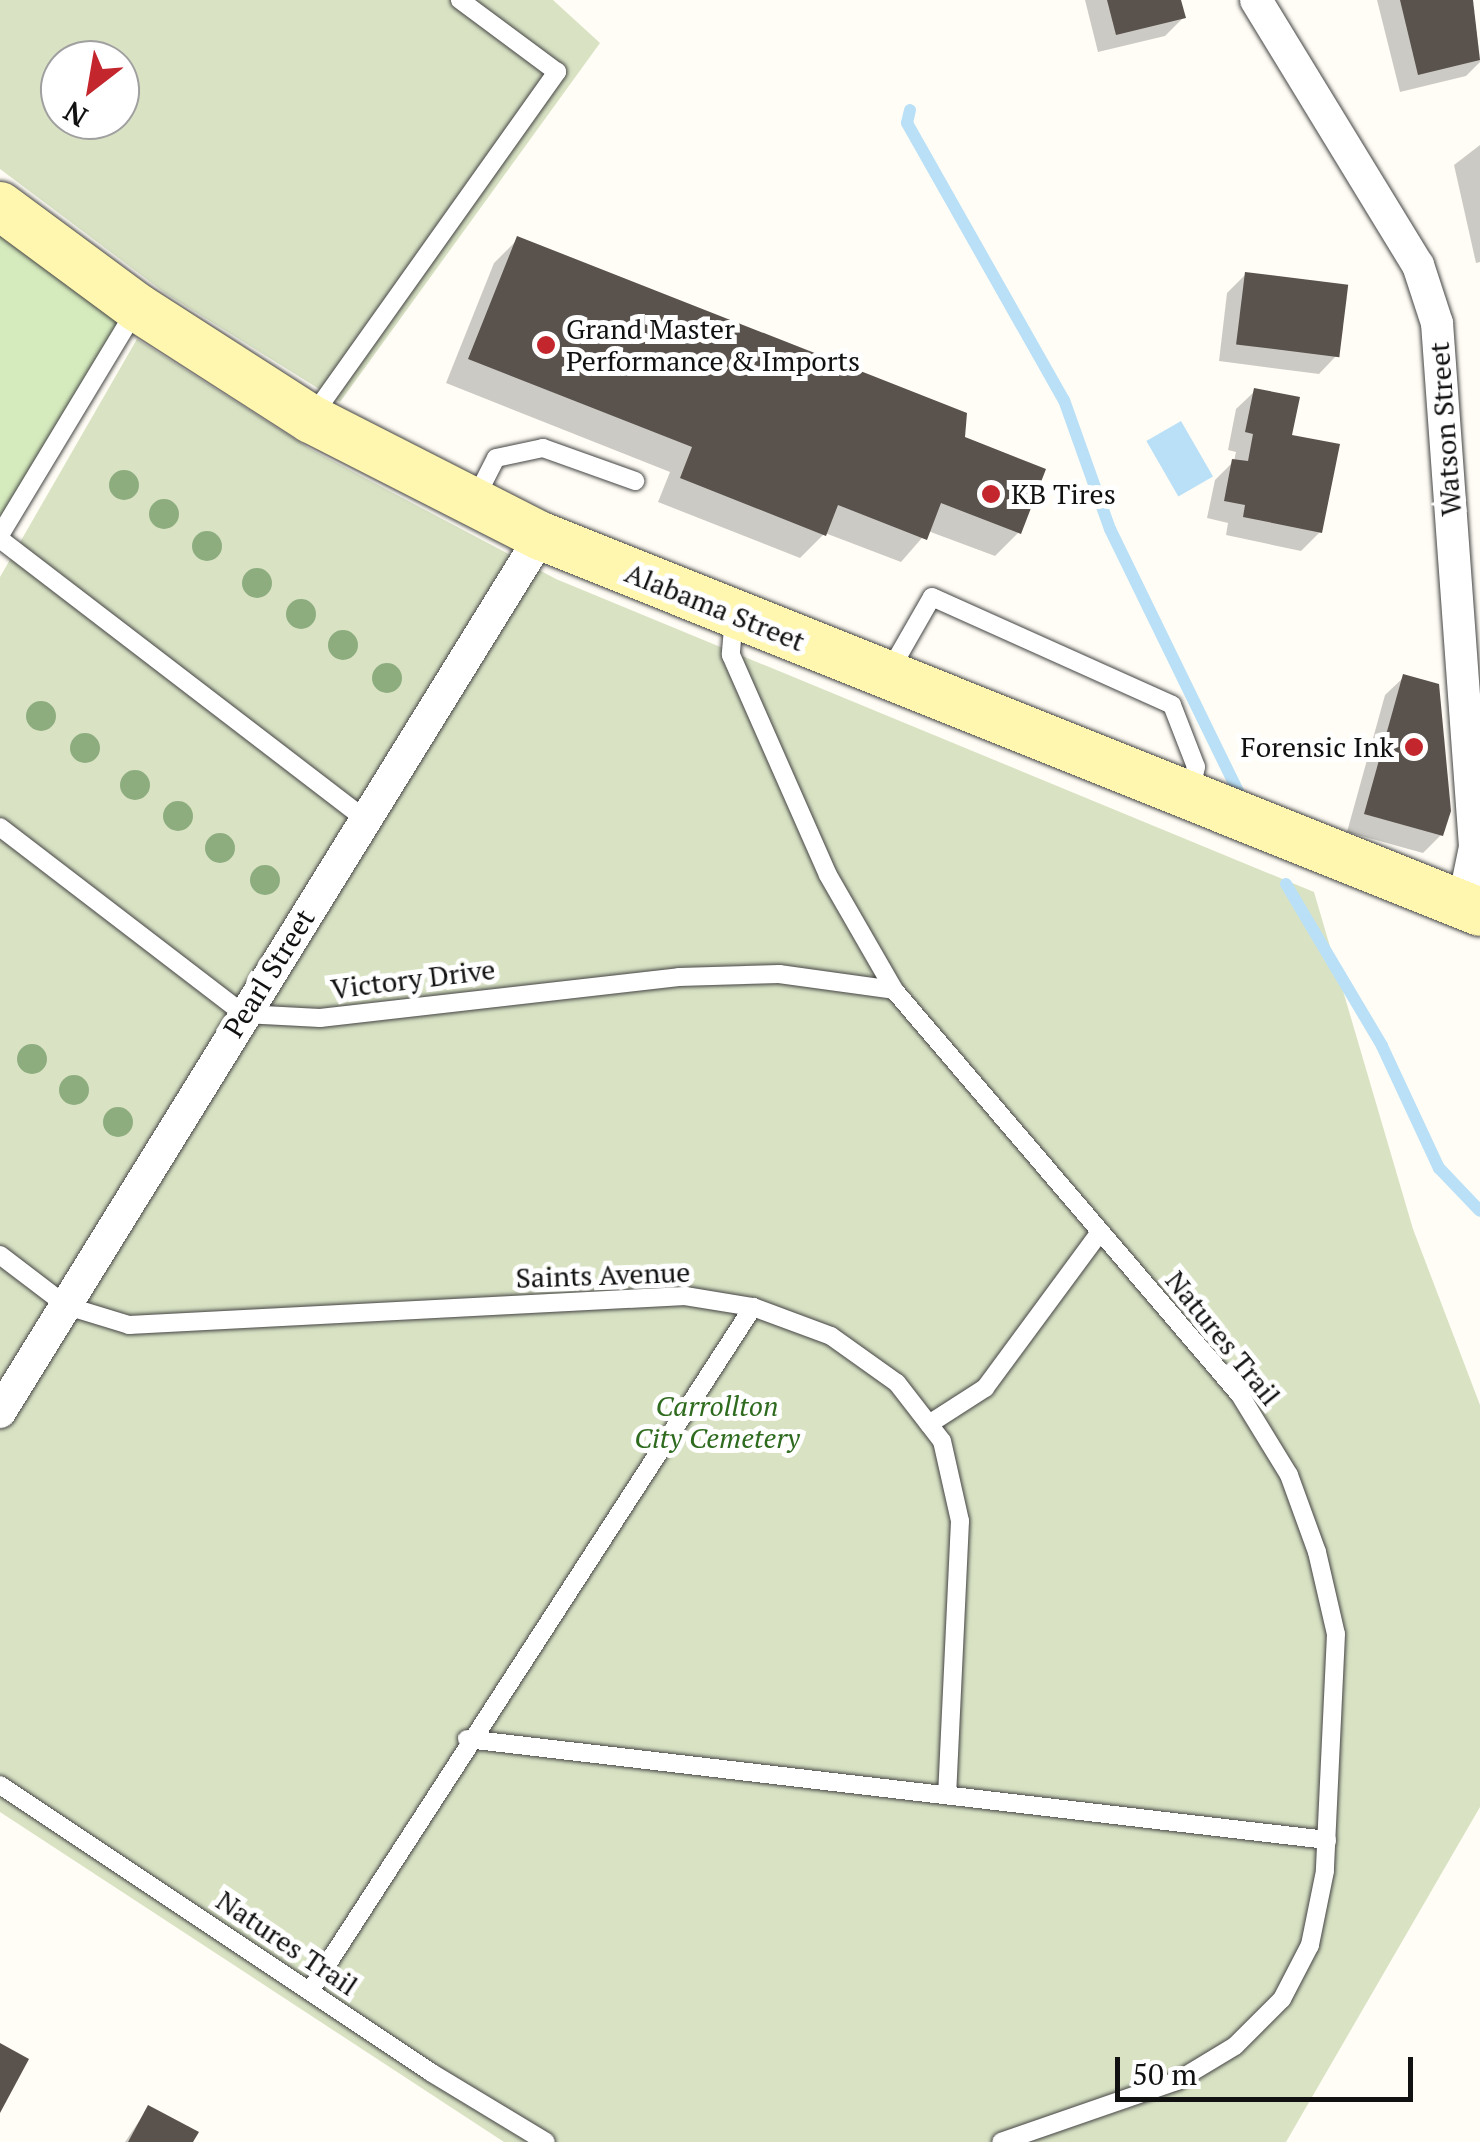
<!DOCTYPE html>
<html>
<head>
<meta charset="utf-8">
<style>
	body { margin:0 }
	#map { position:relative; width:1480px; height:2142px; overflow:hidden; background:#fffdf5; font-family:"PT Serif",serif }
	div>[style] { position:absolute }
	.green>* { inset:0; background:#d5ebbd }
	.cemetery>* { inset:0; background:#d9e3c4 }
	.water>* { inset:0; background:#b9e0f7; transform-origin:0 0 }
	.shadow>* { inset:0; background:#0003 }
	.stream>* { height:12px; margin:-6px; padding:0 6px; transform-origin:6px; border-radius:6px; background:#b9e0f7 }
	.building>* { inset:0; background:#5a524d; transform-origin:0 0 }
	.roads { filter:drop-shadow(0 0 2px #444) drop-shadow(0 0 2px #444) }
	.service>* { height:18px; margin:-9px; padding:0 9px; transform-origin:9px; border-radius:9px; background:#fff }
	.minor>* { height:32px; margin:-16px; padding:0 16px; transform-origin:16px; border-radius:16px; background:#fff }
	.secondary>* { height:48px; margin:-24px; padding:0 24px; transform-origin:24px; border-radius:24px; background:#fff6b0 }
	.trees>* { width:30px; height:30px; margin:-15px; border-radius:50%; background:#8dad7f }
	.dots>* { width:28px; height:28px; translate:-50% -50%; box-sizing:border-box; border:5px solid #fff; border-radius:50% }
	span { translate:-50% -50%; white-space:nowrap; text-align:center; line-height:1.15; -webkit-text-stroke:10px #fff; paint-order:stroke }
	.poi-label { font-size:28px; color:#111 }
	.left { translate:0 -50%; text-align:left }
	.right { translate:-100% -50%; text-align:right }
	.street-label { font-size:28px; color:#111 }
	.park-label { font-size:28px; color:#2f6b1f; font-style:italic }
	.north { position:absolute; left:40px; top:40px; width:100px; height:100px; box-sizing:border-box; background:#fff; border:2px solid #a0a0a0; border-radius:50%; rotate:211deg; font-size:28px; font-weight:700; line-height:40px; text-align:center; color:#111 }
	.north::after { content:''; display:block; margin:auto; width:35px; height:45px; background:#c4262e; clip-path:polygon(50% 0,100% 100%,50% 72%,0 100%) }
	.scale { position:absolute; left:1115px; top:2057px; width:298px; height:45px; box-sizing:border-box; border:5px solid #111; border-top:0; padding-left:12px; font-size:30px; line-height:35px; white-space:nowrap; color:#111; -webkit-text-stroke:8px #fff; paint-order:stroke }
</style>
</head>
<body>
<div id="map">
	<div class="green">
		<i style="clip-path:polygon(0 206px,138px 308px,0 529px)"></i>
	</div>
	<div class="cemetery">
		<i style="clip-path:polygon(evenodd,0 0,553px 0,600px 43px,340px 402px,165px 293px,0 169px,0 0,60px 60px,120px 60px,120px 120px,60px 120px,60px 60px)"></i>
		<i style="clip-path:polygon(137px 339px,312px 450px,556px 579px,1314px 892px,1413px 1229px,1480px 1405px,1480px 1807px,1286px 2142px,504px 2142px,0 1812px,0 577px)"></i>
	</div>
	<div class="water">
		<i style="left:1181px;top:421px;width:64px;height:40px;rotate:60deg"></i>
	</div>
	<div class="shadow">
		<i style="clip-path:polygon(1085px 0,1179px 0,1183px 18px,1165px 36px,1098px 52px)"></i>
		<i style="clip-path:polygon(1377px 0,1471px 0,1480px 62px,1466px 76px,1400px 92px)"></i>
		<i style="clip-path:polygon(1480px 145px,1480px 262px,1476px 263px,1454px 165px)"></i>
		<i style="clip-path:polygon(518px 239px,963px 439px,1019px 532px,995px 556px,928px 531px,901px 562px,825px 533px,800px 558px,658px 502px,670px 472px,446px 383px,494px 263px)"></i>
		<i style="clip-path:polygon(1245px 275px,1337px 355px,1319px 374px,1219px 361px,1227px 293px)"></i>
		<i style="clip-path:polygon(1255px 391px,1289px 436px,1320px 532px,1301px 551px,1226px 535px,1228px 523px,1207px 518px,1215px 480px,1234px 461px,1236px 452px,1228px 450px,1236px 409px)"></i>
		<i style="clip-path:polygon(1404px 677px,1441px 835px,1423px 853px,1347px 832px,1385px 695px)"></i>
		<i style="clip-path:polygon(148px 2108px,191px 2142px,125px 2142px)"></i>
	</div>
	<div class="stream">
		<i style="left:910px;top:110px;width:13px;rotate:103deg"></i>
		<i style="left:907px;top:123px;width:318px;rotate:60.5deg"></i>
		<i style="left:1064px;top:400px;width:137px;rotate:70.4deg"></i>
		<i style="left:1110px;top:529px;width:297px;rotate:64deg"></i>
		<i style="left:1286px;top:884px;width:188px;rotate:59.3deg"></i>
		<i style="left:1382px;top:1046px;width:135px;rotate:65deg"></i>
		<i style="left:1439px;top:1168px;width:59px;rotate:46.4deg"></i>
	</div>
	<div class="building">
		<i style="clip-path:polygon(1107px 0,1181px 0,1186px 18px,1116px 35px)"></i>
		<i style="clip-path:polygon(1400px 0,1473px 0,1480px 60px,1418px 75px)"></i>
		<i style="clip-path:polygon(517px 236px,967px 413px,965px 437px,1046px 469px,1021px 534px,941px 503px,927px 540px,838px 505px,826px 536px,680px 478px,692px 447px,468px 359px)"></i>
		<i style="left:1245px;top:272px;width:104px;height:73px;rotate:7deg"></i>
		<i style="clip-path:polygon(1254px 388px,1300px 397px,1292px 435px,1340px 444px,1322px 533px,1243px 517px,1245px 505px,1224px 501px,1232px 459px,1248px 461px,1253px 434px,1245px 432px)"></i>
		<i style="clip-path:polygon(1403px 674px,1439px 684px,1451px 811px,1443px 836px,1364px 814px)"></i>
		<i style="clip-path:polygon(0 2043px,29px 2059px,0 2113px)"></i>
		<i style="clip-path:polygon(148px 2105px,199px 2132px,193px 2142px,128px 2142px)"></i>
	</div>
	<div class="roads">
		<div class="service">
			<i style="left:311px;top:418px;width:425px;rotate:-54.6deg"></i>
			<i style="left:557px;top:72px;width:121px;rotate:-143.4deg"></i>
			<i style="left:474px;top:501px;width:48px;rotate:-62.9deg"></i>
			<i style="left:496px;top:458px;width:48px;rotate:-12deg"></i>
			<i style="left:543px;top:448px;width:98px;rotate:19.7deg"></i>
			<i style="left:0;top:535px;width:265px;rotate:-58.9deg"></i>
			<i style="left:0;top:539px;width:460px;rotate:37.5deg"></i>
			<i style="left:734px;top:617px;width:38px;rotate:95deg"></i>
			<i style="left:731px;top:655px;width:240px;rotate:66.2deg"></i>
			<i style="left:828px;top:875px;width:133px;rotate:60.1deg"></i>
			<i style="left:894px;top:990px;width:533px;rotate:49.49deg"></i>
			<i style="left:1240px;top:1395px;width:94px;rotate:58.5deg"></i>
			<i style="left:1289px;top:1475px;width:82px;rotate:70deg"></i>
			<i style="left:1317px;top:1552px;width:84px;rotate:77deg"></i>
			<i style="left:1336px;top:1634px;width:237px;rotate:92.7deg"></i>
			<i style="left:1325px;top:1871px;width:76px;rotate:101.5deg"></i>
			<i style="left:1310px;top:1945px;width:61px;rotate:117.4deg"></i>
			<i style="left:1282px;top:1999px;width:66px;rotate:135deg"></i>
			<i style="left:1235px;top:2046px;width:68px;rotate:148.9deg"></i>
			<i style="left:1177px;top:2081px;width:186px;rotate:160.9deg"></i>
			<i style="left:889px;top:672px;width:86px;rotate:-60.2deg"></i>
			<i style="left:932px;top:597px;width:263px;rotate:24.2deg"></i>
			<i style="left:1172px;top:705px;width:66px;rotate:68.8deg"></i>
			<i style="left:1196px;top:767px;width:29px;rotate:104deg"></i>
			<i style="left:0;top:827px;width:307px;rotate:37.5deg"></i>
			<i style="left:244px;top:1014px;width:76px;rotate:3deg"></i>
			<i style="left:320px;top:1018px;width:361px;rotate:-6.5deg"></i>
			<i style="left:679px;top:977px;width:100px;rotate:-1.7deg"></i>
			<i style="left:779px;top:974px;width:116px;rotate:7.9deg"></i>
			<i style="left:0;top:1255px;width:84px;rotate:37.3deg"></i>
			<i style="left:67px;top:1306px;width:65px;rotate:17deg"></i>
			<i style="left:129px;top:1325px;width:557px;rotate:-2.99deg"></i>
			<i style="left:685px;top:1296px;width:69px;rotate:9.2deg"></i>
			<i style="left:753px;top:1307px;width:83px;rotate:20.4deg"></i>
			<i style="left:831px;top:1336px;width:81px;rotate:35.5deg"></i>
			<i style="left:897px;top:1383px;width:73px;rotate:52.2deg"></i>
			<i style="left:942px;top:1441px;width:82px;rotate:77.3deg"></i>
			<i style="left:960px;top:1521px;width:274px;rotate:92.7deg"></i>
			<i style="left:929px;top:1424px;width:67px;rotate:-32.7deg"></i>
			<i style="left:985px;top:1388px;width:194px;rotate:-53.6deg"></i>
			<i style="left:467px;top:1739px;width:866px;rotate:6.7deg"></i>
			<i style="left:0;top:1785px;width:519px;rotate:33.69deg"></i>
			<i style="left:432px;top:2073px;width:133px;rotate:31.2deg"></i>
			<i style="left:310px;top:1991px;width:815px;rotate:-57.07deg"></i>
		</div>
		<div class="minor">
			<i style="left:1256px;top:0;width:311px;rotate:58.6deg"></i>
			<i style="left:1418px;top:265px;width:61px;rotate:71.9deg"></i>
			<i style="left:1437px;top:323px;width:525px;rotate:85.85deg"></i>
			<i style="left:1475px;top:847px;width:59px;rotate:101.7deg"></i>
			<i style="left:0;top:1412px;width:1030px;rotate:-58.3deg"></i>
		</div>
		<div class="secondary">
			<i style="left:0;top:206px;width:172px;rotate:36.5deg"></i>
			<i style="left:138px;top:308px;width:206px;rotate:32.7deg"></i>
			<i style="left:311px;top:419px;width:258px;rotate:27deg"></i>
			<i style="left:541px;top:536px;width:1011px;rotate:21.82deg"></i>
		</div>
	</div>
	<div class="trees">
		<i style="left:124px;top:485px"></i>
		<i style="left:164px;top:514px"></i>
		<i style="left:207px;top:546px"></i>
		<i style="left:257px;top:583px"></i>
		<i style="left:301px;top:614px"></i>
		<i style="left:343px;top:645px"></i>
		<i style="left:387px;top:678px"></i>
		<i style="left:41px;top:716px"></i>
		<i style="left:85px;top:748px"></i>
		<i style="left:135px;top:785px"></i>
		<i style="left:178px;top:816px"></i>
		<i style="left:220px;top:848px"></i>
		<i style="left:265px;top:880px"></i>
		<i style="left:32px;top:1059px"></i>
		<i style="left:74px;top:1090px"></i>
		<i style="left:118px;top:1122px"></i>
	</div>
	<div class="dots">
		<i style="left:546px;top:345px;background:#c4262e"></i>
		<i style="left:991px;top:494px;background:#c4262e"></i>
		<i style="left:1414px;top:747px;background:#c4262e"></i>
	</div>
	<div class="poi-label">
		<span class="left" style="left:566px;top:345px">Grand Master<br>Performance &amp; Imports</span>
		<span class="left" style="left:1011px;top:494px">KB Tires</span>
		<span class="right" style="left:1394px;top:747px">Forensic Ink</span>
	</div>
	<div class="street-label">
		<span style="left:1445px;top:429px;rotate:-94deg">Watson Street</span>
		<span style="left:715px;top:607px;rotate:22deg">Alabama Street</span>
		<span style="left:269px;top:973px;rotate:-58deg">Pearl Street</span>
		<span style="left:413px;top:979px;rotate:-7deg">Victory Drive</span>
		<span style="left:603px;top:1275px;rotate:-2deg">Saints Avenue</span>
		<span style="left:1223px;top:1338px;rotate:51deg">Natures Trail</span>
		<span style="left:287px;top:1943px;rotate:34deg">Natures Trail</span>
	</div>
	<div class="park-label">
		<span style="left:717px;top:1422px">Carrollton<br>City Cemetery</span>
	</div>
	<div class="north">N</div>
	<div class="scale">50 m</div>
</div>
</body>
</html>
